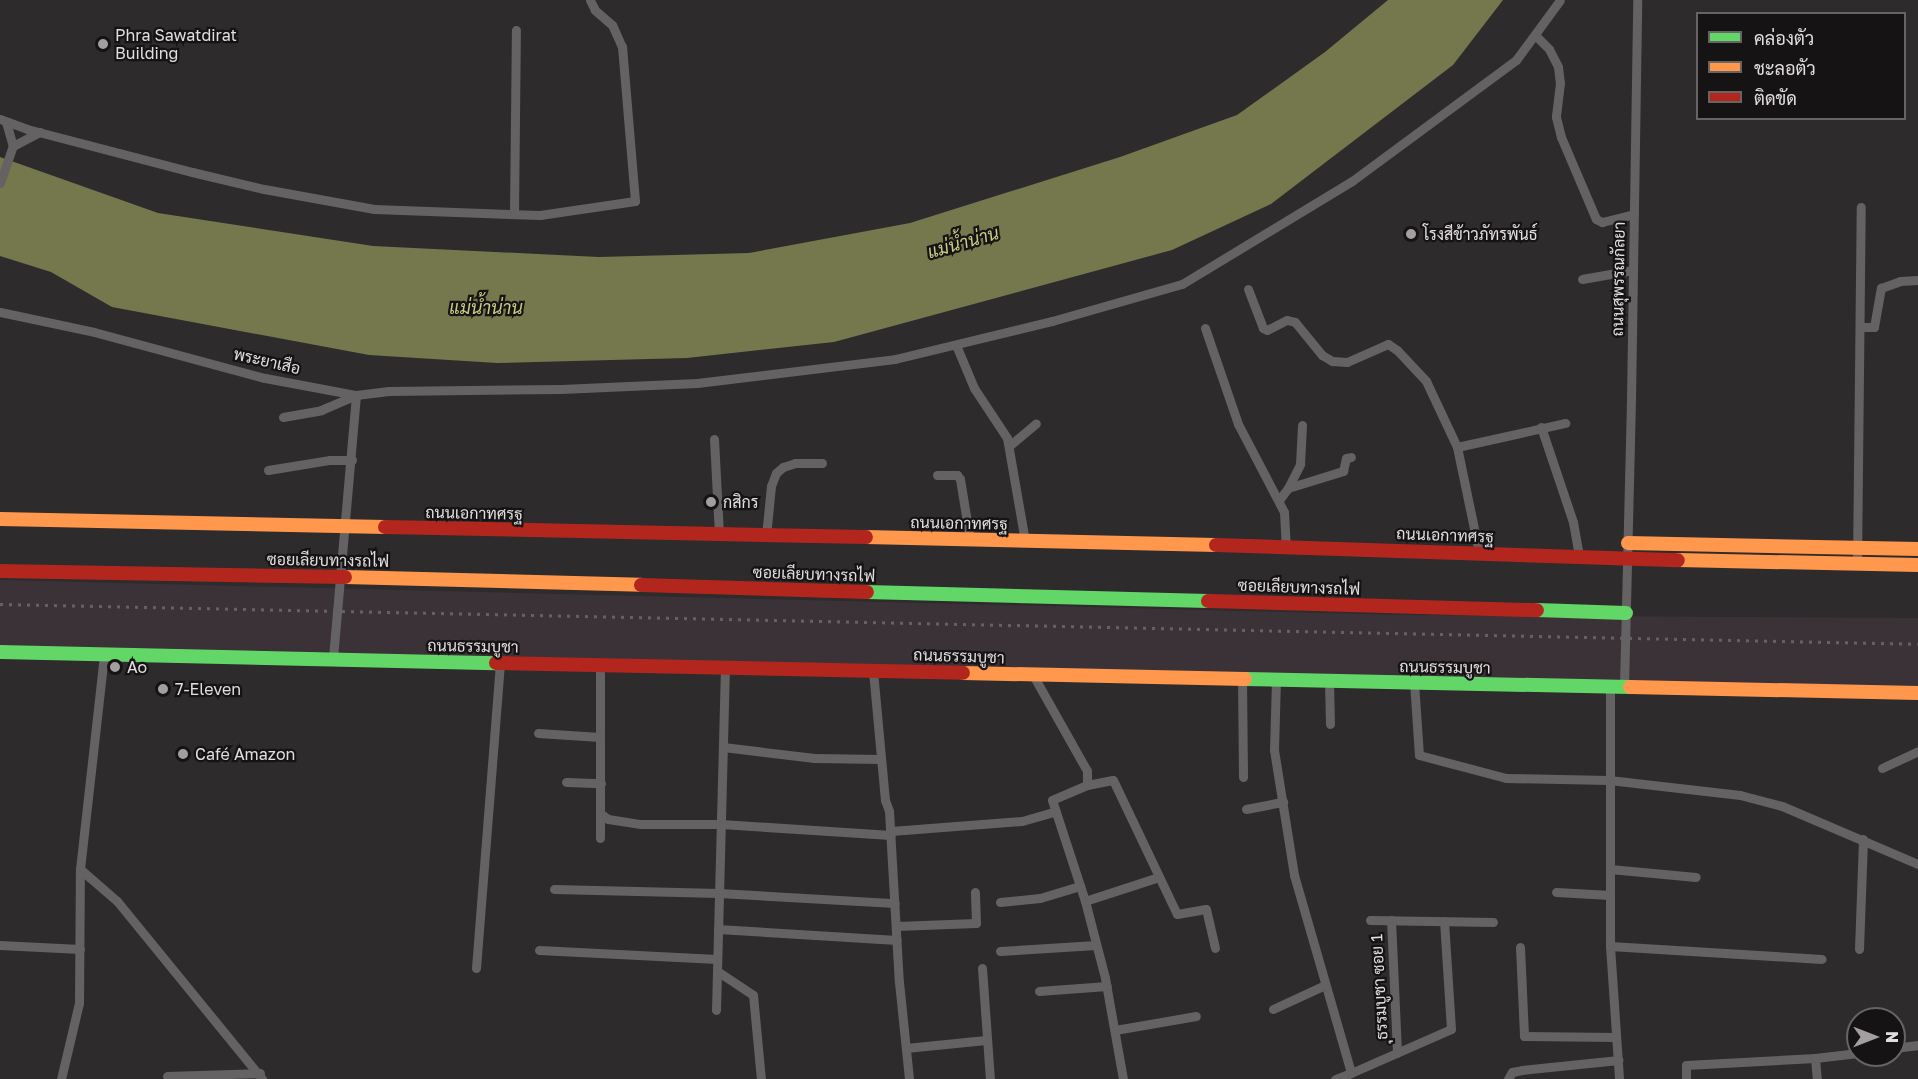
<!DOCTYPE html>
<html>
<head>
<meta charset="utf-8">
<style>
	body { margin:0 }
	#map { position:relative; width:1918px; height:1079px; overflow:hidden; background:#2e2b2d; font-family:"Golos Text",Sarabun,sans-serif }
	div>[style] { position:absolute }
	.built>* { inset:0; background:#3b3237 }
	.water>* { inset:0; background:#75774d }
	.street>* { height:9px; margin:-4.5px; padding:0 4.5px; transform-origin:4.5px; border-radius:4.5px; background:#646263 }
	.fast>* { height:14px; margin:-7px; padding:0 7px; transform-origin:7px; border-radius:7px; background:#63d668 }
	.slow>* { height:14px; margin:-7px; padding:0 7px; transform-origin:7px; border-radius:7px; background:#ff974d }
	.jam>* { height:14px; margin:-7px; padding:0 7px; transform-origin:7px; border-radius:7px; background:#b3261e }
	.rail>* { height:3px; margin-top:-1.5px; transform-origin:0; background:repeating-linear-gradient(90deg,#636163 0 3px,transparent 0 9px) }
	.dots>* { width:16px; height:16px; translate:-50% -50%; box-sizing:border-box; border:3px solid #161315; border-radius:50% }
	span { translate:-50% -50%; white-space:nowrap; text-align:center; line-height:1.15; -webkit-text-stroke:4.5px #161315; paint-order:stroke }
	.poi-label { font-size:16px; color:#e2dee0 }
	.left { translate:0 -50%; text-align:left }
	.street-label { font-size:16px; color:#e2dee0 }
	.water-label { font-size:18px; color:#c9cc83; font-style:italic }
	.legend { position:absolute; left:1696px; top:12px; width:210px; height:108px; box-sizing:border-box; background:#161315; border:2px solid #686466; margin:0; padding:8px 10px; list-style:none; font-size:18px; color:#e2dee0 }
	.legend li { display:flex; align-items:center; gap:12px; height:30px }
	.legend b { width:30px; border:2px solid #686466 }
	.north { position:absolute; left:1846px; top:1007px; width:60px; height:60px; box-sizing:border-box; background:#161315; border:2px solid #686466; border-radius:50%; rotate:90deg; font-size:16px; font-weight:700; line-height:24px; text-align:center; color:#e2dee0 }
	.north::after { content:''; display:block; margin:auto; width:21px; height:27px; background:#a39fa1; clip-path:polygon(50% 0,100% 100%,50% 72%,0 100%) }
</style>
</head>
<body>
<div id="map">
	<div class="built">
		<i style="clip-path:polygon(0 580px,1404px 615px,1918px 618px,1918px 688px,0 645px)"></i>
	</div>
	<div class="water">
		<i style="clip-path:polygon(1388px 0,1503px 0,1453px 65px,1271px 204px,1172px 250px,834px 342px,687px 358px,497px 363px,369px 355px,112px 307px,51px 272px,0 256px,0 157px,158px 213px,373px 246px,599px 257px,749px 253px,910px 223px,1120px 157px,1237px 115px,1325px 52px)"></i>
	</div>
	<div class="street">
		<i style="left:1535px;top:35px;width:20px;rotate:45deg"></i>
		<i style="left:1549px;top:49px;width:20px;rotate:63deg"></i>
		<i style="left:1558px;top:67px;width:16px;rotate:83deg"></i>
		<i style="left:1560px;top:83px;width:34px;rotate:97deg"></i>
		<i style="left:1556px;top:117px;width:21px;rotate:76deg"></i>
		<i style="left:1561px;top:137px;width:89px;rotate:66.9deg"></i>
		<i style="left:1596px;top:219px;width:7px;rotate:27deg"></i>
		<i style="left:1602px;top:222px;width:33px;rotate:-14deg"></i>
		<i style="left:0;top:119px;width:29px;rotate:20deg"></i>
		<i style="left:27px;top:129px;width:171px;rotate:14.6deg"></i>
		<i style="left:192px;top:172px;width:74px;rotate:13.3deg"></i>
		<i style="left:264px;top:189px;width:112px;rotate:10.3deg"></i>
		<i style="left:374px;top:209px;width:166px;rotate:2.1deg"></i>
		<i style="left:540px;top:215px;width:96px;rotate:-8.4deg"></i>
		<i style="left:635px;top:201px;width:155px;rotate:-94.8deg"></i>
		<i style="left:622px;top:47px;width:24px;rotate:-114deg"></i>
		<i style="left:612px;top:25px;width:23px;rotate:-139deg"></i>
		<i style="left:595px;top:10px;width:11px;rotate:-117deg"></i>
		<i style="left:6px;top:122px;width:25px;rotate:74deg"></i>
		<i style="left:13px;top:146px;width:30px;rotate:-28deg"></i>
		<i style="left:0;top:183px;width:39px;rotate:-71deg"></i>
		<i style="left:514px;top:214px;width:184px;rotate:-89.4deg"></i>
		<i style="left:1582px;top:279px;width:52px;rotate:-10deg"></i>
		<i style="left:1248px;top:289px;width:42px;rotate:69deg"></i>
		<i style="left:1263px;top:328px;width:4px;rotate:27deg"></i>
		<i style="left:1267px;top:330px;width:22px;rotate:-27deg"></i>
		<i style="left:1287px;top:320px;width:8px;rotate:14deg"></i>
		<i style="left:1295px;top:322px;width:43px;rotate:50.7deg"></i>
		<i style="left:1322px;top:355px;width:12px;rotate:31deg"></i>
		<i style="left:1332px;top:361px;width:15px;rotate:4deg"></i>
		<i style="left:1347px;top:362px;width:45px;rotate:-23.7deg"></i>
		<i style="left:1388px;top:344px;width:11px;rotate:34deg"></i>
		<i style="left:1397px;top:350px;width:42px;rotate:46.9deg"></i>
		<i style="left:1426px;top:381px;width:73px;rotate:64.8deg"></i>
		<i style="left:1457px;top:447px;width:107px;rotate:78.2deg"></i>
		<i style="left:0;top:312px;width:96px;rotate:12deg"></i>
		<i style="left:94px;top:332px;width:177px;rotate:15.1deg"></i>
		<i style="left:265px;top:378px;width:93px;rotate:10.6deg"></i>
		<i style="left:356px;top:395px;width:266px;rotate:95deg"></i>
		<i style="left:1860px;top:327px;width:14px"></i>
		<i style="left:1874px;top:327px;width:40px;rotate:-80deg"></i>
		<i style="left:1881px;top:288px;width:20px;rotate:-20deg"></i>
		<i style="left:1900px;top:281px;width:17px;rotate:-3deg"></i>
		<i style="left:1205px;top:328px;width:102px;rotate:71deg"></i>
		<i style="left:1238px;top:424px;width:99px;rotate:62.4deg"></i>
		<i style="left:1284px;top:512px;width:34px;rotate:87deg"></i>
		<i style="left:956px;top:345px;width:47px;rotate:67.3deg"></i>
		<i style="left:974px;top:388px;width:60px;rotate:56.6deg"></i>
		<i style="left:1007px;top:438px;width:105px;rotate:80.1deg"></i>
		<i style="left:283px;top:417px;width:39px;rotate:-10deg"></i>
		<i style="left:321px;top:410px;width:38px;rotate:-23deg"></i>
		<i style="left:356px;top:395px;width:33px;rotate:-7deg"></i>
		<i style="left:389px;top:391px;width:172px;rotate:-0.7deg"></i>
		<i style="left:561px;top:389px;width:136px;rotate:-2.5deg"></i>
		<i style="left:697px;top:383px;width:199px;rotate:-6.9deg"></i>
		<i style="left:895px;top:359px;width:162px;rotate:-13.6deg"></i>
		<i style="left:1052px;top:321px;width:135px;rotate:-15.9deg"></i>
		<i style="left:1182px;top:284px;width:199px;rotate:-31.2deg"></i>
		<i style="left:1352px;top:181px;width:204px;rotate:-36.4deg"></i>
		<i style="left:1516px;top:60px;width:74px;rotate:-53.7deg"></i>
		<i style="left:1541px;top:427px;width:100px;rotate:71.4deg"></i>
		<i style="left:1573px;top:522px;width:35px;rotate:80deg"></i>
		<i style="left:714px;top:439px;width:96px;rotate:87deg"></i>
		<i style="left:1009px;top:446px;width:35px;rotate:-40deg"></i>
		<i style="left:1457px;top:447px;width:111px;rotate:-12.5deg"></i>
		<i style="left:268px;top:470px;width:63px;rotate:-9.2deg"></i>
		<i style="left:330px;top:460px;width:22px"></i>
		<i style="left:937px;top:475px;width:20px"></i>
		<i style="left:957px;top:475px;width:5px;rotate:53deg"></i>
		<i style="left:960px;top:479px;width:62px;rotate:80.7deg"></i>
		<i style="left:1288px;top:488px;width:58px;rotate:-17.2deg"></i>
		<i style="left:1343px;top:471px;width:13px;rotate:-77deg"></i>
		<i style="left:1346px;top:458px;width:5px;rotate:-11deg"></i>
		<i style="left:1279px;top:500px;width:15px;rotate:-53deg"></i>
		<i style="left:1288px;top:488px;width:27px;rotate:-63deg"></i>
		<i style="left:1300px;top:464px;width:39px;rotate:-87deg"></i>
		<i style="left:766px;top:536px;width:50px;rotate:-84.3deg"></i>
		<i style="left:771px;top:486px;width:14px;rotate:-69deg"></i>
		<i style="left:776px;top:473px;width:9px;rotate:-41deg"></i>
		<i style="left:783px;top:467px;width:13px;rotate:-18deg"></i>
		<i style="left:795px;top:463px;width:27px"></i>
		<i style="left:1857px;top:564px;width:357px;rotate:-89.4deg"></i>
		<i style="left:600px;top:665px;width:72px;rotate:90deg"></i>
		<i style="left:873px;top:671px;width:130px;rotate:84.7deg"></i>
		<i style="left:885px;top:800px;width:12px;rotate:70deg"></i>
		<i style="left:889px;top:811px;width:171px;rotate:86.7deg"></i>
		<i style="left:899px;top:982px;width:98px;rotate:84.1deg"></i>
		<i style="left:1033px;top:675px;width:110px;rotate:60.6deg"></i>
		<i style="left:1087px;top:771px;width:14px;rotate:90deg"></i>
		<i style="left:1087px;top:785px;width:38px;rotate:157deg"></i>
		<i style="left:1052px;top:800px;width:106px;rotate:71.9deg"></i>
		<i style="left:1085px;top:901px;width:80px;rotate:75.4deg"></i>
		<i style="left:1105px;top:978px;width:103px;rotate:79.9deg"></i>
		<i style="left:1242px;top:679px;width:98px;rotate:89.4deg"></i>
		<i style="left:1276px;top:679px;width:71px;rotate:91.6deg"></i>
		<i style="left:1274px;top:750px;width:127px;rotate:80.9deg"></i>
		<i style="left:1294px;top:875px;width:206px;rotate:73.9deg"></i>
		<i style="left:1351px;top:1073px;width:17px;rotate:159deg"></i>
		<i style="left:1329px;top:681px;width:43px;rotate:88.7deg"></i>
		<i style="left:1414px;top:682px;width:73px;rotate:86.1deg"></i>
		<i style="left:1419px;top:755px;width:90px;rotate:14.8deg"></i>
		<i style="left:1506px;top:778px;width:103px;rotate:1.1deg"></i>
		<i style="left:1609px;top:780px;width:132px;rotate:6.5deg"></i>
		<i style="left:1740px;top:795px;width:43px;rotate:14.7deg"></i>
		<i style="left:1782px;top:806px;width:148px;rotate:23.1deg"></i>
		<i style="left:1610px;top:687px;width:259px;rotate:90deg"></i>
		<i style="left:1610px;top:946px;width:133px;rotate:86.1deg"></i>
		<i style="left:1624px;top:687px;width:288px;rotate:-88.6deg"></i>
		<i style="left:1631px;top:399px;width:399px;rotate:-89.1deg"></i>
		<i style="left:538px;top:733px;width:62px;rotate:3.7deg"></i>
		<i style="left:600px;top:737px;width:76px;rotate:90deg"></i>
		<i style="left:600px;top:813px;width:10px;rotate:37deg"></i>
		<i style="left:608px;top:819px;width:33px;rotate:9deg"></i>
		<i style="left:641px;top:824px;width:80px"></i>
		<i style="left:721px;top:824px;width:170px;rotate:3.7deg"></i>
		<i style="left:723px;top:747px;width:92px;rotate:6.9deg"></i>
		<i style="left:814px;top:758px;width:67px;rotate:0.9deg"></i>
		<i style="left:1882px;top:768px;width:40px;rotate:-25deg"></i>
		<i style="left:566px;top:782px;width:35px;rotate:2deg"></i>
		<i style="left:1087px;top:785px;width:26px;rotate:-11deg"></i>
		<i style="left:1113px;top:780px;width:148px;rotate:64.5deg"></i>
		<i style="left:1177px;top:914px;width:29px;rotate:-10deg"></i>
		<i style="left:1206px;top:909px;width:40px;rotate:77deg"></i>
		<i style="left:1246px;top:809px;width:38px;rotate:-11deg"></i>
		<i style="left:600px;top:813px;width:25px;rotate:90deg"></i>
		<i style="left:891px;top:831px;width:131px;rotate:-4.4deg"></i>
		<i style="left:1022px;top:821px;width:35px;rotate:-16deg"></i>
		<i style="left:80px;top:869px;width:49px;rotate:40.9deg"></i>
		<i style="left:117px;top:901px;width:230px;rotate:50.8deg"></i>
		<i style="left:1610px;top:869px;width:86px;rotate:5.3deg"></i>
		<i style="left:554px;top:889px;width:165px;rotate:1.4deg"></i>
		<i style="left:719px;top:893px;width:176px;rotate:3.3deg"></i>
		<i style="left:1556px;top:892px;width:54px;rotate:3.2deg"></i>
		<i style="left:1085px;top:901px;width:78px;rotate:-18deg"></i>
		<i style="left:1000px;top:902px;width:40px;rotate:-5.7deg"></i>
		<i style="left:1040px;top:898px;width:42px;rotate:-16.7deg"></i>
		<i style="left:1370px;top:920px;width:123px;rotate:0.9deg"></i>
		<i style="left:1391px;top:920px;width:133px;rotate:87.4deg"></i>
		<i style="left:896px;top:926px;width:80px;rotate:-2.1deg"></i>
		<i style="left:976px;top:923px;width:31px;rotate:-92deg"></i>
		<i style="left:718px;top:929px;width:179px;rotate:3.5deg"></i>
		<i style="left:0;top:945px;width:80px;rotate:2.9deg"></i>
		<i style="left:1610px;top:946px;width:212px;rotate:3.5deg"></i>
		<i style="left:1520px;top:947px;width:89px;rotate:87.4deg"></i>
		<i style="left:1524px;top:1036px;width:92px;rotate:0.6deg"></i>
		<i style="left:1859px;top:949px;width:110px;rotate:-87.9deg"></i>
		<i style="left:539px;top:950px;width:178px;rotate:2.9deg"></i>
		<i style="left:1000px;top:951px;width:96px;rotate:-3.6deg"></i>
		<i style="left:476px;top:968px;width:306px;rotate:-85.5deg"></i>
		<i style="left:982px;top:968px;width:111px;rotate:85.9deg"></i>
		<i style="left:717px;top:971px;width:43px;rotate:33.7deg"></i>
		<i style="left:753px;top:995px;width:84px;rotate:84.6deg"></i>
		<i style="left:1039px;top:991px;width:68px;rotate:-4.2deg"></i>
		<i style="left:1273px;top:1009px;width:57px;rotate:-24.8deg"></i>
		<i style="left:716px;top:1010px;width:342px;rotate:-88.5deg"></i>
		<i style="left:1115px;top:1030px;width:82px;rotate:-9.8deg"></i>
		<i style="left:906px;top:1048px;width:80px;rotate:-5.7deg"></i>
		<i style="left:1894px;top:1048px;width:24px;rotate:-7deg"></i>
		<i style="left:1815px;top:1058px;width:21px;rotate:85deg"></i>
		<i style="left:1351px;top:1073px;width:109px;rotate:-23.7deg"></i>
		<i style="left:1451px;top:1029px;width:108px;rotate:-93.7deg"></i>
		<i style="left:167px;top:1076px;width:93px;rotate:-1.8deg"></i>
		<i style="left:61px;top:1079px;width:78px;rotate:-76.7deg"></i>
		<i style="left:79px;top:1003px;width:134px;rotate:-89.6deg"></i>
		<i style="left:80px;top:869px;width:216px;rotate:-83.6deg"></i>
		<i style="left:1508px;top:1079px;width:8px;rotate:-60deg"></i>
		<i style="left:1512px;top:1072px;width:10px;rotate:-11deg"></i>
		<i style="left:1522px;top:1070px;width:97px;rotate:-5.9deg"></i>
		<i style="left:1686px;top:1079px;width:14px;rotate:-90deg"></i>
		<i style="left:1686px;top:1065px;width:129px;rotate:-3.1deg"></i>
		<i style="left:1815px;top:1058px;width:43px;rotate:-6.6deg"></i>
	</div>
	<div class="fast">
		<i style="left:867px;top:592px;width:341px;rotate:1.5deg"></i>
		<i style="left:1537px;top:610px;width:89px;rotate:1.9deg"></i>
		<i style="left:0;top:652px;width:496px;rotate:1.3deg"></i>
		<i style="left:1245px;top:679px;width:385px;rotate:1.2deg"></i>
	</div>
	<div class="slow">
		<i style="left:0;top:519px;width:385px;rotate:1.2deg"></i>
		<i style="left:866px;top:537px;width:350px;rotate:1.3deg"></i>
		<i style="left:1628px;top:543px;width:290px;rotate:1.2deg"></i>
		<i style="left:1678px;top:560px;width:240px;rotate:1.2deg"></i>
		<i style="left:345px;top:577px;width:296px;rotate:1.5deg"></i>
		<i style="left:963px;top:673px;width:282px;rotate:1.2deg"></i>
		<i style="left:1630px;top:687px;width:288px;rotate:1.2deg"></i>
	</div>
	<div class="jam">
		<i style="left:385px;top:527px;width:481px;rotate:1.2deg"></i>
		<i style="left:1216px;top:545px;width:462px;rotate:1.9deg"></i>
		<i style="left:0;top:571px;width:345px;rotate:1deg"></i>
		<i style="left:641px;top:585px;width:226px;rotate:1.8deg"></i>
		<i style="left:1208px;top:601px;width:329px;rotate:1.6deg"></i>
		<i style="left:496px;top:663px;width:467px;rotate:1.2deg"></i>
	</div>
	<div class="rail">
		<i style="left:0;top:604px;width:1918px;rotate:1.19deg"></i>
	</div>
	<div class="dots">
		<i style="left:103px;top:44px;background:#a39fa1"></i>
		<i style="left:1411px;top:234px;background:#a39fa1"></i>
		<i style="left:711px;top:502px;background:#a39fa1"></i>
		<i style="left:115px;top:667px;background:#a39fa1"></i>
		<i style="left:163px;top:689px;background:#a39fa1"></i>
		<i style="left:183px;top:754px;background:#a39fa1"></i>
	</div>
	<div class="poi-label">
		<span class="left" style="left:115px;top:44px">Phra Sawatdirat<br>Building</span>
		<span class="left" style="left:1423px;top:234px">โรงสีข้าวภัทรพันธ์</span>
		<span class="left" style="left:723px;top:502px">กสิกร</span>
		<span class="left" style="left:127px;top:667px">Ao</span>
		<span class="left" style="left:175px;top:689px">7-Eleven</span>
		<span class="left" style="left:195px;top:754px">Café Amazon</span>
	</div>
	<div class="street-label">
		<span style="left:1618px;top:279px;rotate:-89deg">ถนนสุพรรณกัลยา</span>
		<span style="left:267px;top:361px;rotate:13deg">พระยาเสือ</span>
		<span style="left:474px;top:513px;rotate:1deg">ถนนเอกาทศรฐ</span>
		<span style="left:959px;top:523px;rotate:1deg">ถนนเอกาทศรฐ</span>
		<span style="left:1445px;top:535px;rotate:2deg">ถนนเอกาทศรฐ</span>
		<span style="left:328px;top:560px;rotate:1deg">ซอยเลียบทางรถไฟ</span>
		<span style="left:814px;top:574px;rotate:2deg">ซอยเลียบทางรถไฟ</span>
		<span style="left:1299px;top:587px;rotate:2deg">ซอยเลียบทางรถไฟ</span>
		<span style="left:473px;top:646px;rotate:1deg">ถนนธรรมบูชา</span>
		<span style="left:959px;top:656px;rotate:2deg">ถนนธรรมบูชา</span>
		<span style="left:1445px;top:667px;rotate:1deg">ถนนธรรมบูชา</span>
		<span style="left:1379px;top:987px;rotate:-93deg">ุธรรมบูชา ซอย 1</span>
	</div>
	<div class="water-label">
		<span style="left:963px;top:242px;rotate:-16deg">แม่น้ำน่าน</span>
		<span style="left:486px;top:307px">แม่น้ำน่าน</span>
	</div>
	<ul class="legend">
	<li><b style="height:8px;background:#63d668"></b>คล่องตัว</li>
	<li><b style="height:8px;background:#ff974d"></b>ชะลอตัว</li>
	<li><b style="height:8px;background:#b3261e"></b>ติดขัด</li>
	</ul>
	<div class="north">N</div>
</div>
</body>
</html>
